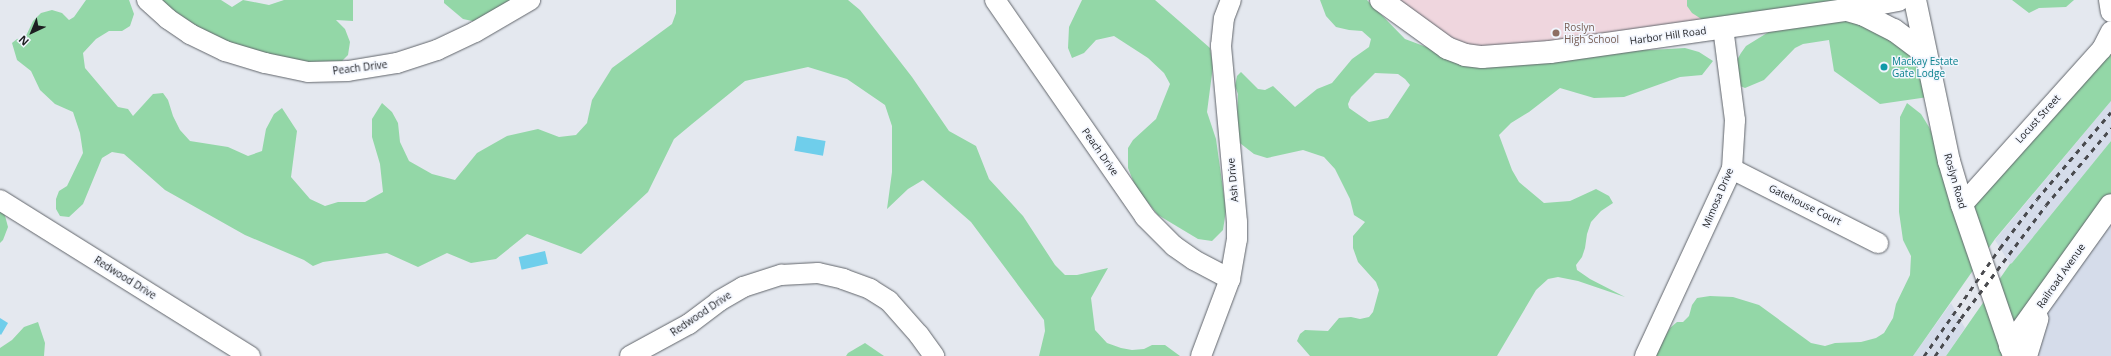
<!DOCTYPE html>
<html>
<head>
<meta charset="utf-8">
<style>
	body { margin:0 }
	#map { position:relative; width:2111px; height:356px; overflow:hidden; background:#e4e8ef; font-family:"Open Sans",sans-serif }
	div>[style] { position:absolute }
	.built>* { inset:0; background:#d5dcea }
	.education>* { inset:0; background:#efd6de }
	.green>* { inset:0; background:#93d7a7 }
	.water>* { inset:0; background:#6fceeb; transform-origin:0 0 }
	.roads { filter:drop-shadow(0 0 1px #61656b) drop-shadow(0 0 1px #61656b) }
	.minor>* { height:20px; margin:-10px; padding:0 10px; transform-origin:10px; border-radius:10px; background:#fff }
	.tertiary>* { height:22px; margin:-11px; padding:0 11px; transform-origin:11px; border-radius:11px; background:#fff }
	.secondary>* { height:22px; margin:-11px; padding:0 11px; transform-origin:11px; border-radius:11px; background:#fff }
	.rail>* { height:3px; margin-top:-1.5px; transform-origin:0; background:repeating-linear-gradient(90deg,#494a4e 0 5px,transparent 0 10px) }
	.dots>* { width:11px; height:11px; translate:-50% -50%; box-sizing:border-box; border:2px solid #f1f5fd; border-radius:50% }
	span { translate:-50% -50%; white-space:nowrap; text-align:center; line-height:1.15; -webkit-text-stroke:3px #f1f5fd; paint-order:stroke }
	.education-label { font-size:10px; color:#785e54 }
	.left { translate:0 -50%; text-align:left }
	.street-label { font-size:10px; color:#1d1e21 }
	.culture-label { font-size:10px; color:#0d838f }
	.north { position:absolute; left:12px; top:12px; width:40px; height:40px; -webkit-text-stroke:3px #f1f5fd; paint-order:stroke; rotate:224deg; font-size:11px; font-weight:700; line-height:16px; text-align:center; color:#1d1e21 }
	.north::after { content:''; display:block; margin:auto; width:14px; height:18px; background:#1d1e21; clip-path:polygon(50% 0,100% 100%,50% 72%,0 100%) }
</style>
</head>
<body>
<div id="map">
	<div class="built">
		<i style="clip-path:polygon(2111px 101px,2111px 141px,2012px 263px,2010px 264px,1995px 240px)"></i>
		<i style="clip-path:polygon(2111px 205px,2111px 356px,2014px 356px)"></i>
		<i style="clip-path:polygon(1951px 303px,1965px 328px,1946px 356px,1913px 356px)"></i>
	</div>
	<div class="education">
		<i style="clip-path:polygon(1380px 0,1898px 0,1482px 57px)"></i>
	</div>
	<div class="green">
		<i style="clip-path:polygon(86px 0,129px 0,134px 14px,130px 26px,122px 31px,109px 31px,96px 39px,83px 53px,85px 68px,118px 107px,128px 109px,133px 116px,153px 94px,163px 93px,168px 100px,173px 116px,180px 130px,190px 141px,228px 147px,248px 156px,262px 151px,266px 129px,274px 114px,282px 108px,297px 131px,291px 177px,310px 199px,325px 206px,338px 202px,365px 202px,383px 192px,380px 164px,372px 137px,372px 119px,382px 103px,392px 112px,398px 123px,400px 142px,409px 161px,432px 174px,455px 180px,477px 153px,507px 136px,538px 129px,559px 137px,576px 135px,587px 123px,592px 100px,612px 68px,672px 24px,676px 13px,676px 0,848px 0,860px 10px,912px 77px,949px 131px,976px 146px,989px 179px,1023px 216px,1055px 265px,1065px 275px,1077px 275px,1108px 268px,1091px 298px,1095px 330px,1107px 343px,1121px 348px,1132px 350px,1144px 349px,1152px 345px,1165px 345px,1180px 356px,1039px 356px,1045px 331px,1044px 320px,971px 222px,923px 180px,908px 189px,887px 209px,892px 172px,892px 126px,885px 105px,847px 79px,808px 67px,745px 81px,692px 124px,674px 139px,648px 192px,581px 254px,527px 234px,496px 259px,471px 263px,447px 253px,418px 267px,387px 253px,323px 262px,313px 266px,304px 260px,245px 235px,165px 190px,124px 154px,112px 152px,102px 158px,83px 204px,69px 217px,60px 216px,56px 209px,56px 199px,59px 191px,67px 186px,83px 153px,80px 133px,73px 112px,55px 104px,40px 90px,31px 71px,17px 60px,12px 43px,17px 39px,25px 38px,33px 21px,41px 13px,52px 10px,62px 13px,69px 20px,74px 17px)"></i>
		<i style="clip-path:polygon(162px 0,221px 0,232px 7px,243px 0,269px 5px,284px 0,353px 0,353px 21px,336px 20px,345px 29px,350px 42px,348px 55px,340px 63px,323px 67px,243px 51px,198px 27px,167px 6px)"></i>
		<i style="clip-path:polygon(444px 0,513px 0,477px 22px,463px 19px,444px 3px)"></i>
		<i style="clip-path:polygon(1082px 0,1155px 0,1210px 48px,1213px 66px,1207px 112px,1216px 139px,1226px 210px,1223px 230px,1212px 241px,1198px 239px,1158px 215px,1136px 188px,1128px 168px,1128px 148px,1133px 140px,1156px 119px,1170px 84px,1164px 73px,1148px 58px,1114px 36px,1096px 40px,1084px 53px,1072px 58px,1068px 48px,1069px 27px)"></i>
		<i style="clip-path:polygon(evenodd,1320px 0,1367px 0,1405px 39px,1429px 48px,1651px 50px,1685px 48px,1699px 52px,1713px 61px,1702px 75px,1680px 77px,1624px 97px,1594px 98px,1560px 88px,1529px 112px,1511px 123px,1499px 135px,1512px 170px,1519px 182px,1544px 203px,1570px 201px,1596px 189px,1609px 196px,1613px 203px,1601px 211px,1591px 222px,1587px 234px,1585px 248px,1582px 257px,1576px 265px,1577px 270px,1590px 279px,1625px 297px,1578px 281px,1558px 277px,1548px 279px,1536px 290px,1497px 356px,1310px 356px,1297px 341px,1300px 334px,1305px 330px,1328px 331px,1339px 318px,1351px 317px,1360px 319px,1369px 317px,1373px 312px,1379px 290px,1376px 282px,1358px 262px,1353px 248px,1353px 236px,1365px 222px,1354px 215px,1350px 199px,1335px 169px,1324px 157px,1303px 150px,1267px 158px,1254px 154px,1236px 140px,1238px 94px,1235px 86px,1237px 76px,1241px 72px,1258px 89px,1265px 90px,1273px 86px,1295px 107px,1317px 89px,1332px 83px,1352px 59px,1369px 47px,1371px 39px,1362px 31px,1349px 30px,1336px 27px,1326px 16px,1320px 0,1375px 73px,1398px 74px,1405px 79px,1410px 85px,1388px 118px,1369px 122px,1349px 108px,1348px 104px,1351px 97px,1375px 73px)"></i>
		<i style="clip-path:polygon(1687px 0,1896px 0,1847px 9px,1907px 39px,1935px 96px,1880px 104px,1834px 71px,1829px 40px,1803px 44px,1795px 48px,1764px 80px,1745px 88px,1740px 86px,1737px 60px,1741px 53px,1746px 46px,1780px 25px,1706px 22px,1692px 13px,1687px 6px)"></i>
		<i style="clip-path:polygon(2012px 0,2074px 0,2066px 7px,2039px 8px,2029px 13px)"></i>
		<i style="clip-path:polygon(2111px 51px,2111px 101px,1995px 239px,1913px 356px,1649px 356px,1659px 347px,1670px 328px,1677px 322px,1683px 322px,1689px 316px,1692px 305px,1697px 298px,1710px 296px,1733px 297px,1759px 305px,1811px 343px,1825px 346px,1835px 343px,1861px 342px,1876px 338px,1884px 333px,1893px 318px,1896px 304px,1910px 275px,1911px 256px,1903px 240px,1899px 212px,1900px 117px,1907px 103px,1921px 114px,1929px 127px,1939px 149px,1954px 199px)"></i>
		<i style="clip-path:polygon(2111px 141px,2111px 205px,2014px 356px,1946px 356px,2010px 264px,2012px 263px)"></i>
		<i style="clip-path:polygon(0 211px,4px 212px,8px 227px,3px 240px,0 243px)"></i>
		<i style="clip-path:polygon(38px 322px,45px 343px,44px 356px,0 356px,0 348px,12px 340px,24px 327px)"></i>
		<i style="clip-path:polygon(865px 343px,884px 356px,846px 356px,848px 353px)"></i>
	</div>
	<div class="water">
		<i style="left:797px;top:136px;width:29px;height:15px;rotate:10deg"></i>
		<i style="left:545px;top:251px;width:13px;height:27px;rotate:77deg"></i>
		<i style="clip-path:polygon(0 318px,8px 323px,1px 335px,0 334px)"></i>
	</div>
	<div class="roads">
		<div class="minor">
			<i style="left:147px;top:0;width:28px;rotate:42deg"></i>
			<i style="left:168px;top:19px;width:27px;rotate:34deg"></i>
			<i style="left:190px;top:34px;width:39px;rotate:26deg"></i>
			<i style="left:225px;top:51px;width:42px;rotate:16.7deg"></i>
			<i style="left:265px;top:63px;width:44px;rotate:11.8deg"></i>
			<i style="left:308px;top:72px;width:40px;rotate:-1.4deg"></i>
			<i style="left:348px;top:71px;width:50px;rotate:-9.3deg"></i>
			<i style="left:397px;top:63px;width:42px;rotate:-18deg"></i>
			<i style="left:437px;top:50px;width:42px;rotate:-25.3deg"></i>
			<i style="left:475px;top:32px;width:64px;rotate:-30.2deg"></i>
			<i style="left:995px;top:0;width:264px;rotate:55.3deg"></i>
			<i style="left:1145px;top:217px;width:41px;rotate:45deg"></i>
			<i style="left:1174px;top:246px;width:24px;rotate:35deg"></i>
			<i style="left:1194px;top:260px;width:41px;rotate:27.8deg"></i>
			<i style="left:2109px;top:0;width:12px;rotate:81deg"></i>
			<i style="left:1732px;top:169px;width:164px;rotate:26.9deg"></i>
			<i style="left:0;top:200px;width:295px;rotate:32deg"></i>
			<i style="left:1962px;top:205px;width:210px;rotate:-48.1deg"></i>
			<i style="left:2102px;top:49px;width:20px;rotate:-63deg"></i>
			<i style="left:630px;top:356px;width:67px;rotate:-28.5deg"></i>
			<i style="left:689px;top:324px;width:38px;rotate:-37deg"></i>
			<i style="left:719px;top:301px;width:28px;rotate:-30deg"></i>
			<i style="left:743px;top:287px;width:40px;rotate:-18deg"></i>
			<i style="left:781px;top:275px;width:37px;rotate:-3deg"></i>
			<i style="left:818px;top:273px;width:26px;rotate:13deg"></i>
			<i style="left:843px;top:279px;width:29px;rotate:20deg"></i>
			<i style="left:870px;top:289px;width:22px;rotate:32deg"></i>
			<i style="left:889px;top:301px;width:45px;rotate:48.6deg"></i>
			<i style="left:919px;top:335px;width:26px;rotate:54deg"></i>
			<i style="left:1201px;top:356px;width:82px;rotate:-69.4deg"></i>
			<i style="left:1230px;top:279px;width:41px;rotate:-80.1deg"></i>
			<i style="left:1237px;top:239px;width:17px;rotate:-90deg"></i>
			<i style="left:1237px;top:222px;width:177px;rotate:-95.2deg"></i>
			<i style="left:1221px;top:46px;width:28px;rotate:-84deg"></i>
			<i style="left:1224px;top:18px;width:19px;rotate:-69deg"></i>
			<i style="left:1645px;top:356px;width:206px;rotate:-65.1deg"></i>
			<i style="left:1732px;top:169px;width:49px;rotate:-86.5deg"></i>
			<i style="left:1735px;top:120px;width:93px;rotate:-97.4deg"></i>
		</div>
		<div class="tertiary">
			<i style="left:1381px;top:0;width:82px;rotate:36deg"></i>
			<i style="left:1447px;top:48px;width:19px;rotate:21deg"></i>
			<i style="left:1465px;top:55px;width:17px;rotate:7deg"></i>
			<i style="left:1482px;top:57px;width:68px;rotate:-4.2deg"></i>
			<i style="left:1550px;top:52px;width:299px;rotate:-8.1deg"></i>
			<i style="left:1846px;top:10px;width:53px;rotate:-10.9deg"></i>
			<i style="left:1847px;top:10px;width:18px;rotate:16deg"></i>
			<i style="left:1864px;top:15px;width:34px;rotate:27deg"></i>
			<i style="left:1894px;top:30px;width:40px;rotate:37deg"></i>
			<i style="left:2010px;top:346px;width:173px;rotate:-54.4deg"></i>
			<i style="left:2026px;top:356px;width:39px;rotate:-73deg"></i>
		</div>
		<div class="secondary">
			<i style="left:1915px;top:0;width:165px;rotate:78.1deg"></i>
			<i style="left:1949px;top:161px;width:46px;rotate:73.5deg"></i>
			<i style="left:1962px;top:205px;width:160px;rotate:71deg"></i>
		</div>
	</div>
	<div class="rail">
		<i style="left:1924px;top:356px;width:132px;rotate:-54.9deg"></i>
		<i style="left:2000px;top:248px;width:61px;rotate:-52.9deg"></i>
		<i style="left:2037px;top:199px;width:114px;rotate:-49.6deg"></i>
		<i style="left:1935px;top:356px;width:46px;rotate:-55.6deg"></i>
		<i style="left:1961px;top:318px;width:141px;rotate:-53deg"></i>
		<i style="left:2046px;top:205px;width:101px;rotate:-49.8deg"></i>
	</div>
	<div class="dots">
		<i style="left:1556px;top:33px;background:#8d6e63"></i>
		<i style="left:1884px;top:67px;background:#0f9aa8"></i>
	</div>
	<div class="education-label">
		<span class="left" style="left:1564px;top:33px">Roslyn<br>High School</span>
	</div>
	<div class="street-label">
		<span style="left:1668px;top:36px;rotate:-8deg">Harbor Hill Road</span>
		<span style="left:360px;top:68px;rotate:-7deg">Peach Drive</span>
		<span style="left:2038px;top:119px;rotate:-48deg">Locust Street</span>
		<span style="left:1100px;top:152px;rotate:55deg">Peach Drive</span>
		<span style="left:1233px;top:180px;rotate:-95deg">Ash Drive</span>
		<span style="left:1955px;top:181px;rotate:74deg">Roslyn Road</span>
		<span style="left:1718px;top:198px;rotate:-67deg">Mimosa Drive</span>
		<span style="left:1805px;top:205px;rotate:26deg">Gatehouse Court</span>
		<span style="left:2061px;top:276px;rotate:-55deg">Railroad Avenue</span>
		<span style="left:125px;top:278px;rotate:32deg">Redwood Drive</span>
		<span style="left:701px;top:314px;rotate:-34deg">Redwood Drive</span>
	</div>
	<div class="culture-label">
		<span class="left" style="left:1892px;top:67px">Mackay Estate<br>Gate Lodge</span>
	</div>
	<div class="north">N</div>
</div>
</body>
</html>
